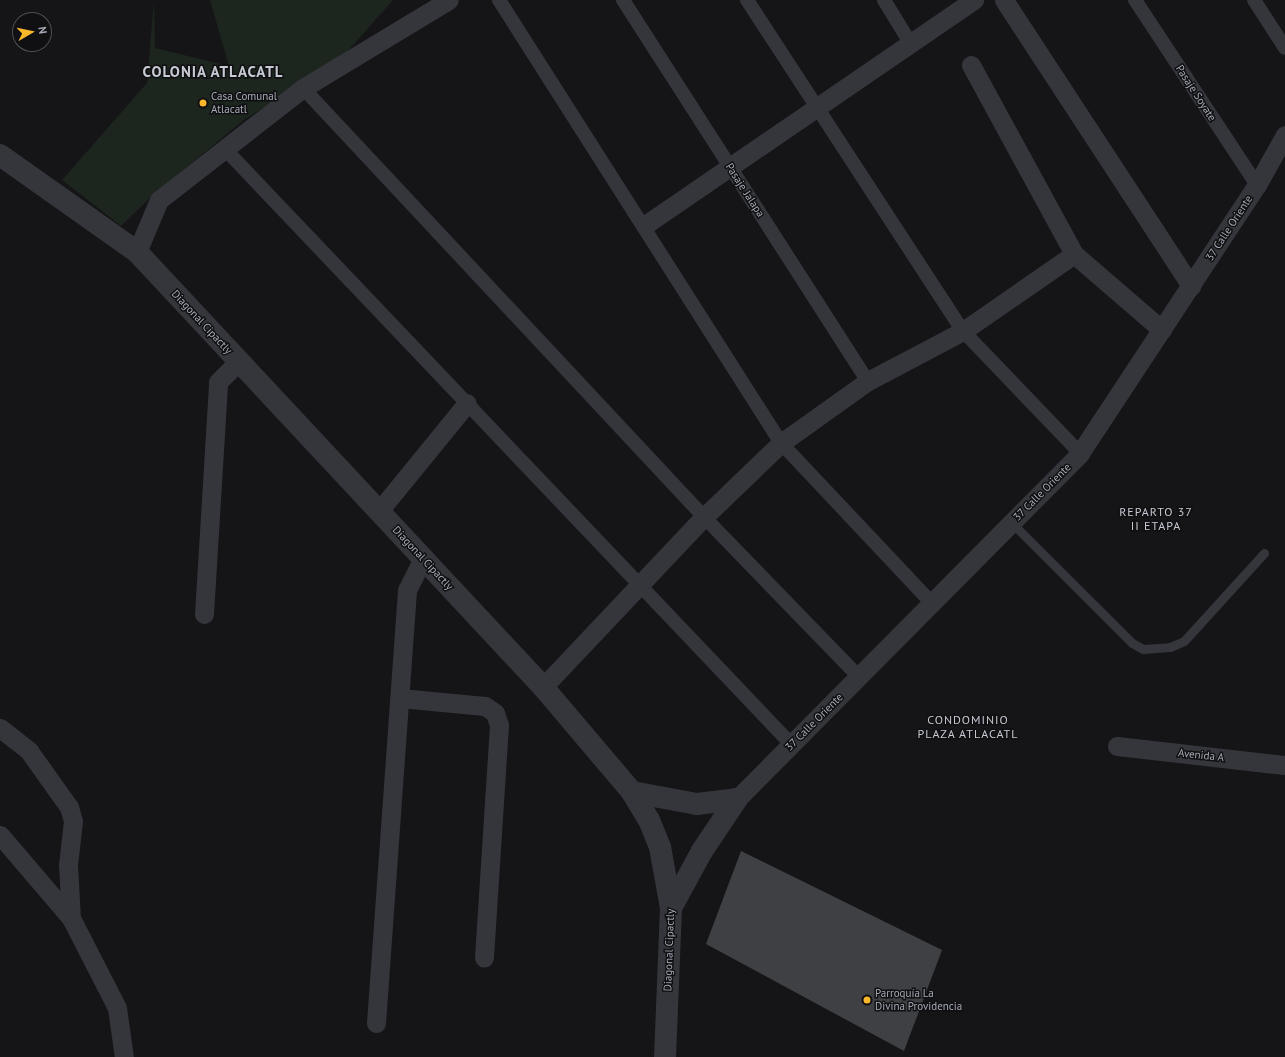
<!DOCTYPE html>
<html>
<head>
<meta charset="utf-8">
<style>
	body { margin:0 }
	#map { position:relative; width:1285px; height:1057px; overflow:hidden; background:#151517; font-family:"PT Sans",sans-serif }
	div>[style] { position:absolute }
	.green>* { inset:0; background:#1c251e }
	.building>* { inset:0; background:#3f4044 }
	.service>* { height:9px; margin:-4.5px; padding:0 4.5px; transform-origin:4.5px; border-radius:4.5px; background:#35363c }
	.pedestrian>* { height:14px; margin:-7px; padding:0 7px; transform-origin:7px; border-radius:7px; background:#35363c }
	.minor>* { height:19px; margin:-9.5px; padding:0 9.5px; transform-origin:9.5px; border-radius:9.5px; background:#35363c }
	.tertiary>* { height:22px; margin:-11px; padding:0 11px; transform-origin:11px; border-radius:11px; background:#35363c }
	.dots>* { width:11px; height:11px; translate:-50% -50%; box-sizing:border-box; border:2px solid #101012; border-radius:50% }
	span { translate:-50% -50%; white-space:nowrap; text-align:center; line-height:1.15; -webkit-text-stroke:3px #101012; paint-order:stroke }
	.street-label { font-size:11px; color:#a6abb7 }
	.poi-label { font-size:11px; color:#a6abb7 }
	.left { translate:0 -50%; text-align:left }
	.neighbourhood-label { font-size:12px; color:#c7cad3; letter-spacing:1px }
	.district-label { font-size:15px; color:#c7cad3; font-weight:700; letter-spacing:1px }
	.north { position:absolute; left:12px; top:12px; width:40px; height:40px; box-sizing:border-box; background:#101012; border:1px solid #4c4e54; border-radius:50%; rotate:81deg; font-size:11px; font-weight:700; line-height:16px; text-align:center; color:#a6abb7 }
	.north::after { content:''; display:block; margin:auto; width:14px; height:18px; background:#fab72a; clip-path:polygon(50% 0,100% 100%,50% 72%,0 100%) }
</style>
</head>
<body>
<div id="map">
	<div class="green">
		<i style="clip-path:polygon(154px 0,155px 48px,229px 66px,210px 0,393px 0,339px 61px,245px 119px,154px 194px,121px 226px,62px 180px,147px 83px)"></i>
	</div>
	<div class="building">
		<i style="clip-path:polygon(741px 851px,942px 950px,904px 1051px,706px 944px)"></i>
	</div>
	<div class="service">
		<i style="left:1011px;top:522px;width:171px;rotate:45deg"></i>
		<i style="left:1132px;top:643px;width:13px;rotate:29deg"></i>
		<i style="left:1143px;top:649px;width:27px;rotate:-4deg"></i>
		<i style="left:1170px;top:647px;width:15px;rotate:-23deg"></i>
		<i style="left:1184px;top:641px;width:119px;rotate:-47.7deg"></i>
	</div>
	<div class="pedestrian">
		<i style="left:499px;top:0;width:525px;rotate:57.52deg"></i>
		<i style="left:781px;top:443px;width:220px;rotate:46.7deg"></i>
		<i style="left:623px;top:0;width:453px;rotate:57.3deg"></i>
		<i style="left:747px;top:0;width:395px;rotate:56.9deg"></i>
		<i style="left:963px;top:331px;width:169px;rotate:46.2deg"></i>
		<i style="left:884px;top:0;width:52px;rotate:58.5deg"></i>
		<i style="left:1135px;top:0;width:222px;rotate:56.6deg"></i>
		<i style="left:1254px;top:0;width:57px;rotate:57.1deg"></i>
		<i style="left:303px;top:88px;width:587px;rotate:46.93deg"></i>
		<i style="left:704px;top:517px;width:223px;rotate:45.9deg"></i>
		<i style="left:224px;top:148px;width:824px;rotate:46.43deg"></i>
	</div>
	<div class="minor">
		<i style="left:1004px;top:0;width:342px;rotate:56.8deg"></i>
		<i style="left:971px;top:65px;width:215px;rotate:61.4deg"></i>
		<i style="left:1074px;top:254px;width:116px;rotate:40.8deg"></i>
		<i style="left:645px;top:225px;width:399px;rotate:-34.4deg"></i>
		<i style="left:137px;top:252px;width:56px;rotate:-67.1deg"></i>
		<i style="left:159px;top:200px;width:182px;rotate:-37.9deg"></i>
		<i style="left:303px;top:88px;width:170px;rotate:-31.1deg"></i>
		<i style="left:379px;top:511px;width:139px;rotate:-50.8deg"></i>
		<i style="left:204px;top:614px;width:232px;rotate:-86.5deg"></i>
		<i style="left:218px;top:382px;width:30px;rotate:-45deg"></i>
		<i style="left:543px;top:687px;width:234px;rotate:-46.6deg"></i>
		<i style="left:704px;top:517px;width:107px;rotate:-43.9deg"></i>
		<i style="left:781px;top:443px;width:107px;rotate:-35.5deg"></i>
		<i style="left:868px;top:381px;width:107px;rotate:-27.8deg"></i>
		<i style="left:963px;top:331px;width:135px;rotate:-34.7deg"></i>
		<i style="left:400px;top:698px;width:85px;rotate:5.4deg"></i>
		<i style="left:485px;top:706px;width:12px;rotate:35deg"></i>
		<i style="left:495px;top:713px;width:13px;rotate:72deg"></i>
		<i style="left:499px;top:725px;width:233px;rotate:93.7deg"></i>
		<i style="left:0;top:728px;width:37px;rotate:38deg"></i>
		<i style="left:29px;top:751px;width:69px;rotate:54.5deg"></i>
		<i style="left:69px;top:807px;width:15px;rotate:74deg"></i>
		<i style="left:73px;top:821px;width:44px;rotate:96.5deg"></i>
		<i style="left:68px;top:865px;width:53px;rotate:86.8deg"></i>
		<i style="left:1117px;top:746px;width:169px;rotate:6.5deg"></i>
		<i style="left:737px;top:799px;width:487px;rotate:-45.2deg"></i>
		<i style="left:1080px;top:453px;width:321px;rotate:-56.6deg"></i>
		<i style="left:1257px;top:185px;width:57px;rotate:-60.8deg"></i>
		<i style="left:0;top:835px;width:109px;rotate:49.5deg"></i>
		<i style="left:71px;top:918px;width:101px;rotate:62.9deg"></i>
		<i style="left:117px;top:1008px;width:49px;rotate:81.9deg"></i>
		<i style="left:376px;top:1023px;width:434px;rotate:-85.9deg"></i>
		<i style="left:407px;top:590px;width:36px;rotate:-63deg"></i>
	</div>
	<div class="tertiary">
		<i style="left:0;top:155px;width:168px;rotate:35.3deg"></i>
		<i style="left:137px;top:252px;width:595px;rotate:46.97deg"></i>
		<i style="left:543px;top:687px;width:138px;rotate:49.7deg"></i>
		<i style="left:632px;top:792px;width:33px;rotate:59deg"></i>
		<i style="left:649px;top:820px;width:29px;rotate:68deg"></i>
		<i style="left:660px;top:847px;width:62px;rotate:79.8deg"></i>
		<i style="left:671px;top:908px;width:149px;rotate:92.3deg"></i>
		<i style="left:632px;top:792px;width:66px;rotate:10.5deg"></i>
		<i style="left:697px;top:804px;width:40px;rotate:-7.1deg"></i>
		<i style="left:671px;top:908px;width:65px;rotate:-61.5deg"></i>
		<i style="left:702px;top:851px;width:63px;rotate:-56.1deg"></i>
	</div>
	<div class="dots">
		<i style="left:203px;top:103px;background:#fab72a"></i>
		<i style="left:867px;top:1000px;background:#fab72a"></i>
	</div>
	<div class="street-label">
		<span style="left:1196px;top:93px;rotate:57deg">Pasaje Soyate</span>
		<span style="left:745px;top:190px;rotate:57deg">Pasaje Jalapa</span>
		<span style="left:1229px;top:228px;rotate:-57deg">37 Calle Oriente</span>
		<span style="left:202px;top:322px;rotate:47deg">Diagonal Cipactly</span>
		<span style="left:1042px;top:492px;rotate:-45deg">37 Calle Oriente</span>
		<span style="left:423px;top:558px;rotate:47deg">Diagonal Cipactly</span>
		<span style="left:814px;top:722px;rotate:-45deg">37 Calle Oriente</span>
		<span style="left:1201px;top:755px;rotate:6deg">Avenida A</span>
		<span style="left:669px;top:950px;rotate:-88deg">Diagonal Cipactly</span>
	</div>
	<div class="poi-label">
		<span class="left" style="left:211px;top:103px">Casa Comunal<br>Atlacatl</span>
		<span class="left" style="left:875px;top:1000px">Parroquía La<br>Divina Providencia</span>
	</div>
	<div class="neighbourhood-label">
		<span style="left:1156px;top:519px">REPARTO 37<br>II ETAPA</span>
		<span style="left:968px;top:727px">CONDOMINIO<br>PLAZA ATLACATL</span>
	</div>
	<div class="district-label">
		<span style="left:213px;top:72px">COLONIA ATLACATL</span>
	</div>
	<div class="north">N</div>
</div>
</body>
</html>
